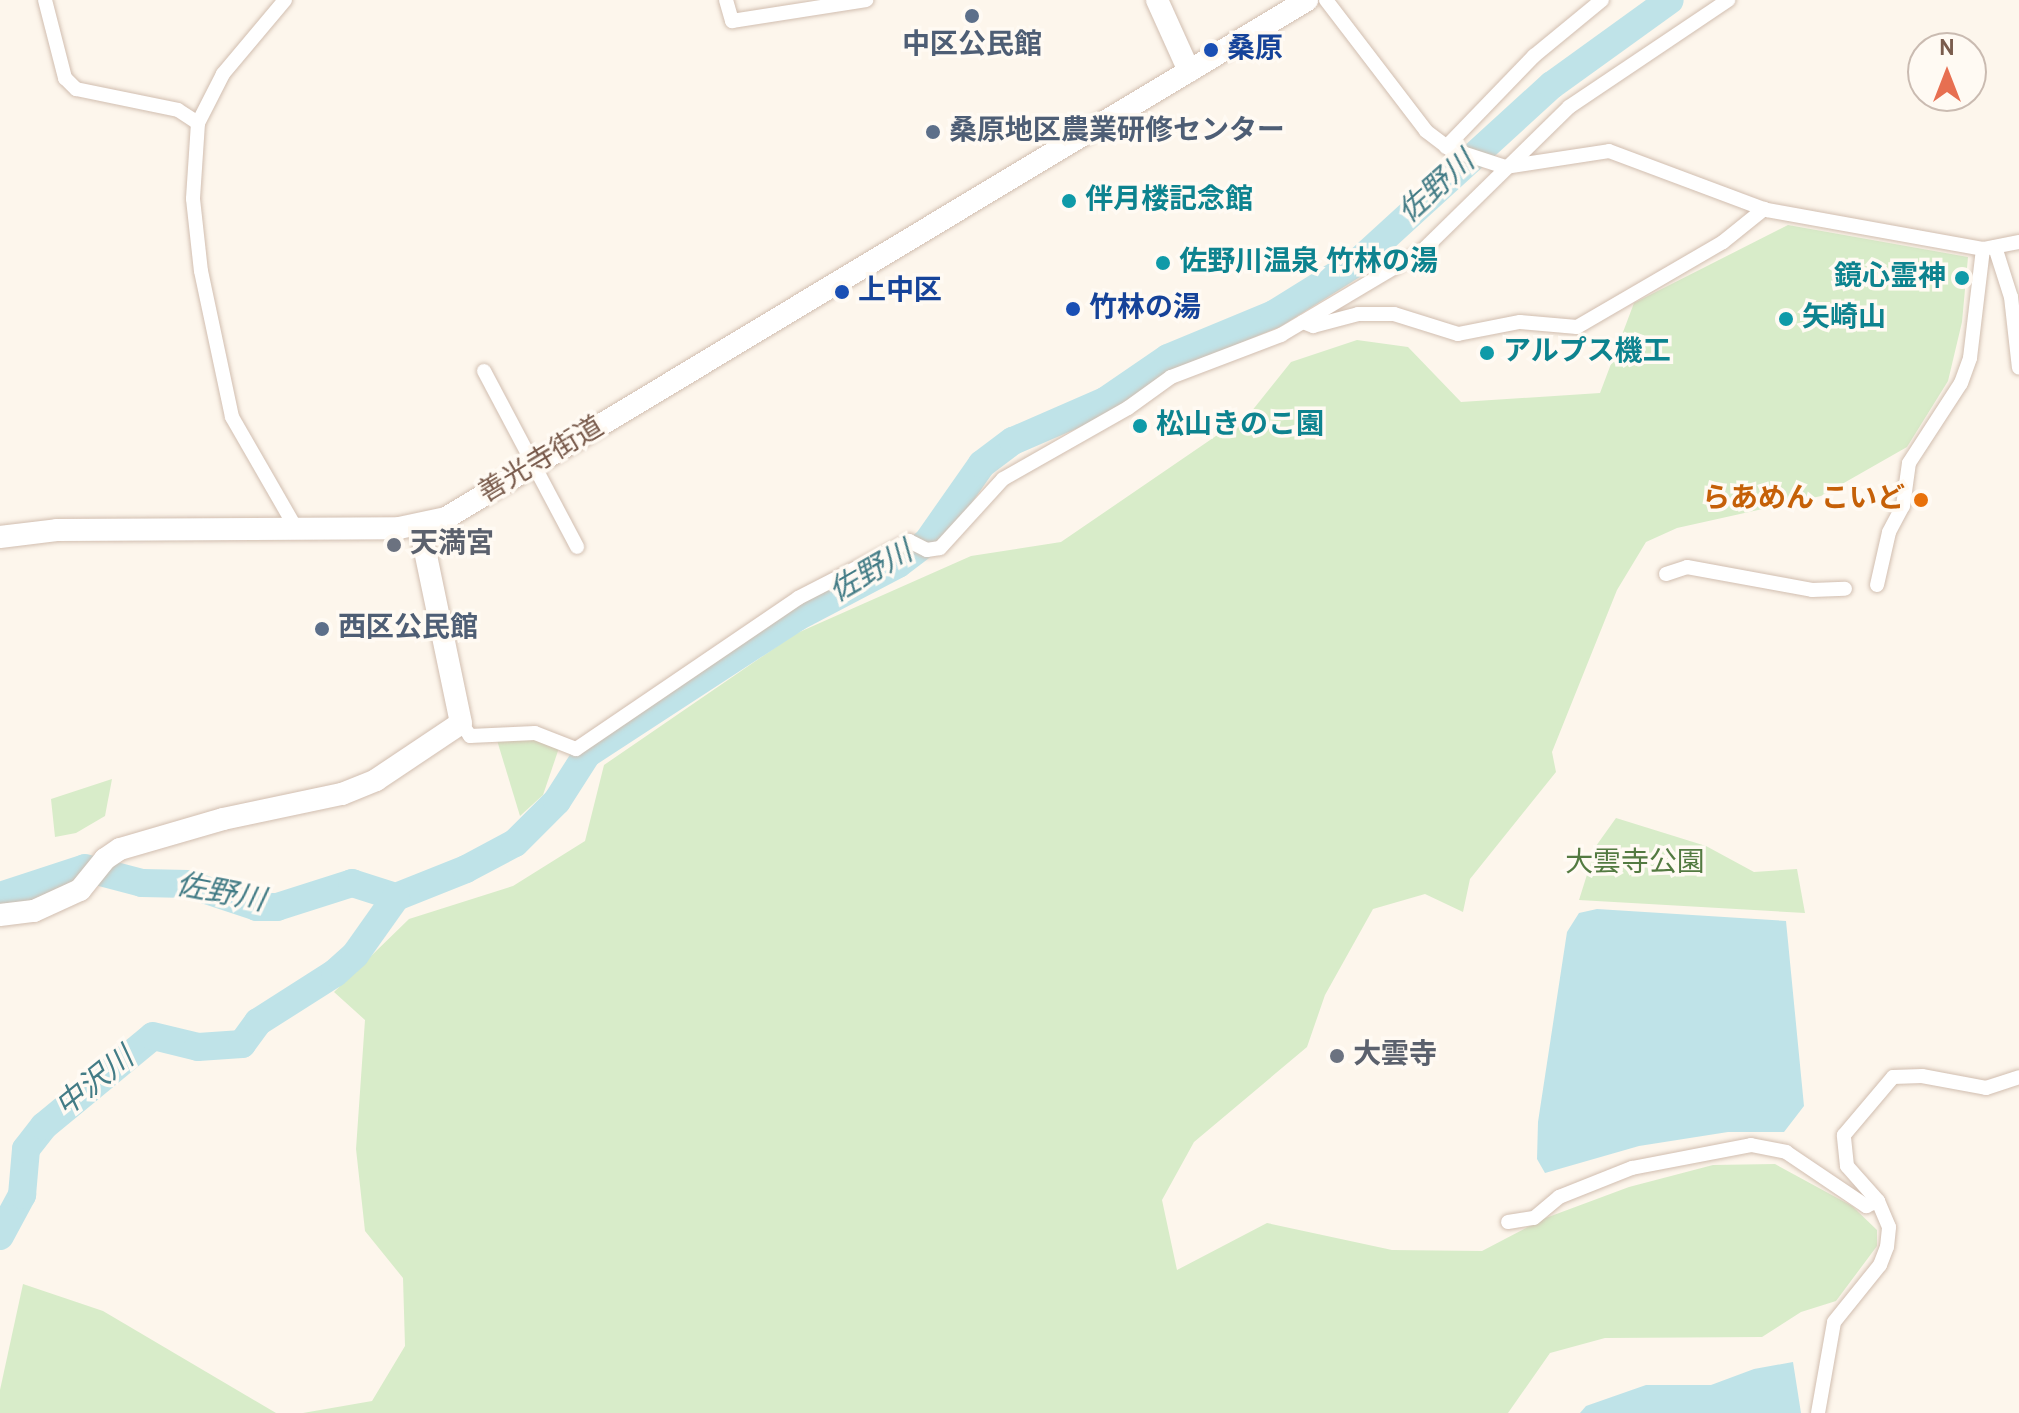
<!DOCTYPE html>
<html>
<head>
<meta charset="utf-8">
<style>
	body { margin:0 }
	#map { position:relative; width:2019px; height:1413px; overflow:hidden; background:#fdf6ec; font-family:Overpass,"Noto Sans JP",sans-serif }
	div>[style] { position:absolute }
	.green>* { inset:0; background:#d8ecc9 }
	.water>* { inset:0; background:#bfe3e8 }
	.river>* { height:28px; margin:-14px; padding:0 14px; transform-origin:14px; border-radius:14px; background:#bfe3e8 }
	.roads { filter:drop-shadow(0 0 2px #d1beb0) drop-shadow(0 0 2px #d1beb0) }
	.street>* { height:14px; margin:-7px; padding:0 7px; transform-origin:7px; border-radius:7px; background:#fff }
	.secondary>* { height:22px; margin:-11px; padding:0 11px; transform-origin:11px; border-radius:11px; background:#fff }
	.dots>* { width:22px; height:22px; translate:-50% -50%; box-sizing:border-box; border:4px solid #fffaf3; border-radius:50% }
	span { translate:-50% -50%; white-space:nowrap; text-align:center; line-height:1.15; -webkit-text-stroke:7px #fffaf3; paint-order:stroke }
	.service-label { font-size:28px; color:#4e5e75; font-weight:700 }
	.left { translate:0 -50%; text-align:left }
	.transit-label { font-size:28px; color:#164399; font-weight:700 }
	.culture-label { font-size:28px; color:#0d838f; font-weight:700 }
	.right { translate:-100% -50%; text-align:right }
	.street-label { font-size:28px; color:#7a5c4d }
	.food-label { font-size:28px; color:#c56008; font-weight:700 }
	.worship-label { font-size:28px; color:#5b616d; font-weight:700 }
	.park-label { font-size:28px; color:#537a41 }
	.water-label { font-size:30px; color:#437c86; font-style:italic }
	.north { position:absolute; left:1907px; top:32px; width:80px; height:80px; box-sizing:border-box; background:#fffaf3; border:2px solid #cabbb1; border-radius:50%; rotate:0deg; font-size:22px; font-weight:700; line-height:32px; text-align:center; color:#7a5c4d }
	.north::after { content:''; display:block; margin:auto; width:28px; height:36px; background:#e76f51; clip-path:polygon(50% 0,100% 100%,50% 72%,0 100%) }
</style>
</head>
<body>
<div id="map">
	<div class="green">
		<i style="clip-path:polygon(1788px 225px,1968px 257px,1962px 322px,1948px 381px,1907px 447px,1821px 496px,1677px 528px,1646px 542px,1617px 590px,1552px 752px,1556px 772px,1470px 879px,1463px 912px,1425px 894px,1373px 909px,1325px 995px,1307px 1047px,1194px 1142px,1162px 1200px,1177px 1270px,1267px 1223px,1392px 1250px,1482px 1251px,1543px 1219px,1629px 1187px,1713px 1165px,1775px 1164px,1852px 1206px,1877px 1230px,1877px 1246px,1836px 1301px,1801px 1312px,1762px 1337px,1605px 1338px,1550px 1353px,1508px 1413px,303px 1413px,372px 1401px,405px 1346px,403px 1278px,365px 1231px,356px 1149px,365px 1020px,334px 992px,409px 919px,513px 886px,585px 841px,604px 765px,795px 634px,971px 556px,1061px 542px,1251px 412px,1291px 362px,1357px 340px,1408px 347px,1461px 402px,1600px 393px,1634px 303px)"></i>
		<i style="clip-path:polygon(496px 737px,534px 737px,559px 748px,543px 795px,520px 816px)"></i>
		<i style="clip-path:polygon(112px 779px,105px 816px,76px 833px,55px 837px,51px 799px)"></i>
		<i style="clip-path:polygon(1616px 818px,1706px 846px,1754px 872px,1797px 869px,1805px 913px,1579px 900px,1596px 846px)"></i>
		<i style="clip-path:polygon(23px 1284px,103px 1311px,276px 1413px,0 1413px,0 1390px)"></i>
	</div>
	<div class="water">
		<i style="clip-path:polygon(1597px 909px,1786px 921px,1804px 1106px,1784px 1132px,1728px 1132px,1639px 1146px,1545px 1173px,1537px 1159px,1538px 1122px,1567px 932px,1579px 913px)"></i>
		<i style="clip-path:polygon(1793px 1362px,1801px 1413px,1580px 1413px,1586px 1406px,1646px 1385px,1711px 1385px,1754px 1369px)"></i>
	</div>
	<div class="river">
		<i style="left:0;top:896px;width:89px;rotate:-18.2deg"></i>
		<i style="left:85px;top:868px;width:59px;rotate:14.7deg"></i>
		<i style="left:142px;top:883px;width:46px;rotate:1.2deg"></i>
		<i style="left:188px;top:884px;width:73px;rotate:18.4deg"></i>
		<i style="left:257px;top:907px;width:20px"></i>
		<i style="left:277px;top:907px;width:79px;rotate:-17.7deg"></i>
		<i style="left:352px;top:883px;width:46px;rotate:17.7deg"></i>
		<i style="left:396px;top:897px;width:75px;rotate:-21.8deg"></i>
		<i style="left:466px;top:869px;width:55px;rotate:-28deg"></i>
		<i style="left:515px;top:843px;width:59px;rotate:-45deg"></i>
		<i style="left:557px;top:801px;width:56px;rotate:-57.4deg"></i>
		<i style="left:587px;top:754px;width:251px;rotate:-33.1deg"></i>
		<i style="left:797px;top:617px;width:114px;rotate:-27.7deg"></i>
		<i style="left:898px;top:564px;width:38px;rotate:-37deg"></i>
		<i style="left:928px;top:541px;width:94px;rotate:-55deg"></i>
		<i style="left:982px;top:464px;width:39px;rotate:-37deg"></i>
		<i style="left:1013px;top:441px;width:100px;rotate:-23.5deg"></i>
		<i style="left:1105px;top:401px;width:76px;rotate:-34.3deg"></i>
		<i style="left:1168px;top:358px;width:115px;rotate:-22.5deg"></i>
		<i style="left:1274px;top:314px;width:100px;rotate:-31.9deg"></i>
		<i style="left:1359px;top:261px;width:261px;rotate:-42.4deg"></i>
		<i style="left:1552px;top:85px;width:145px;rotate:-35.8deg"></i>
		<i style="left:0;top:1236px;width:47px;rotate:-61.8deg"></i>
		<i style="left:22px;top:1195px;width:46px;rotate:-85deg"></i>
		<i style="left:26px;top:1149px;width:29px;rotate:-52deg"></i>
		<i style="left:44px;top:1126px;width:141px;rotate:-39.5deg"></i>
		<i style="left:153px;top:1036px;width:46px;rotate:13.7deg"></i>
		<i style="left:198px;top:1047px;width:44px;rotate:-3.9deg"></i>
		<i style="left:242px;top:1044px;width:27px;rotate:-54deg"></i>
		<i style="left:258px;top:1022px;width:91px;rotate:-32.5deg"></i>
		<i style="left:335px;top:973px;width:27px;rotate:-42deg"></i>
		<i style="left:355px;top:955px;width:71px;rotate:-54.7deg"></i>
	</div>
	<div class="roads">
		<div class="street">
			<i style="left:45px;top:0;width:81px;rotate:75.6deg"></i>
			<i style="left:65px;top:78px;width:16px;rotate:45deg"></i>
			<i style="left:76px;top:89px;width:104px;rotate:11.6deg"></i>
			<i style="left:178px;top:110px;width:24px;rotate:33deg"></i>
			<i style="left:285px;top:0;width:97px;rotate:130deg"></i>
			<i style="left:223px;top:74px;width:55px;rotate:117deg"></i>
			<i style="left:198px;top:123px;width:76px;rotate:93.8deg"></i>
			<i style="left:193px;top:199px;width:72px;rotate:83.7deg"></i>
			<i style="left:201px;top:271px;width:149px;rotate:78deg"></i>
			<i style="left:232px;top:417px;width:130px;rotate:60.1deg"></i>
			<i style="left:726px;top:0;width:22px;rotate:74deg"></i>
			<i style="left:732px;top:21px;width:136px;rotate:-8.9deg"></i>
			<i style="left:1326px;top:0;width:165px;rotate:52.6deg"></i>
			<i style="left:1426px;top:131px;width:30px;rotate:37deg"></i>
			<i style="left:1450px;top:149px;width:58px;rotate:18.1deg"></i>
			<i style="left:1505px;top:167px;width:105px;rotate:-8.7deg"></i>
			<i style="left:1609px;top:151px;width:169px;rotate:20.5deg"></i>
			<i style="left:1767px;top:210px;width:219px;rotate:10.2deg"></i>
			<i style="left:1983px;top:249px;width:37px;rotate:-11deg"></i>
			<i style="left:1446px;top:147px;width:127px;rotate:-46deg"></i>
			<i style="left:1534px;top:56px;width:88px;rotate:-39.5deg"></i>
			<i style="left:1995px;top:247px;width:52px;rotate:72.3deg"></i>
			<i style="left:2011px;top:297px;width:71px;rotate:83.6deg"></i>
			<i style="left:1303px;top:322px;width:11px;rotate:22deg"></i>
			<i style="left:1313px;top:326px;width:47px;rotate:-14.9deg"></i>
			<i style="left:1358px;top:314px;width:36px"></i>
			<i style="left:1394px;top:314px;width:67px;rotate:17.4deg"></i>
			<i style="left:1458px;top:334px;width:63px;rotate:-11deg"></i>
			<i style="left:1520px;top:322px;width:57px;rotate:5deg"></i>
			<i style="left:1577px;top:327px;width:169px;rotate:-30.2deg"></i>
			<i style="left:1723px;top:242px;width:53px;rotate:-38.8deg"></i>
			<i style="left:484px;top:371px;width:199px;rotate:62.1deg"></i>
			<i style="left:1666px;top:574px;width:22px;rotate:-18deg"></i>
			<i style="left:1687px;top:567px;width:127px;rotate:10.4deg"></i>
			<i style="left:1812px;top:590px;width:33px;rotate:-2deg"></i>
			<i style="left:1877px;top:585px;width:54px;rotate:-77.2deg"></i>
			<i style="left:1889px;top:532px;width:30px;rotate:-62deg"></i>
			<i style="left:1903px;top:506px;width:43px;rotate:-82.1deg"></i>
			<i style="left:1909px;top:463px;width:95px;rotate:-57deg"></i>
			<i style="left:1961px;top:383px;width:27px;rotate:-70deg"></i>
			<i style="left:1970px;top:358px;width:110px;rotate:-83.2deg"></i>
			<i style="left:461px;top:723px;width:16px;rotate:55deg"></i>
			<i style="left:470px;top:736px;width:65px;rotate:-2.6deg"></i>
			<i style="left:535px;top:733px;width:44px;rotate:21.3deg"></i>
			<i style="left:576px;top:749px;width:268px;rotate:-34.2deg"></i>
			<i style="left:798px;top:598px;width:125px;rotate:-27.2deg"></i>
			<i style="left:909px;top:541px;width:20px;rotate:27deg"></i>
			<i style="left:927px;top:550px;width:13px;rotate:-9deg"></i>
			<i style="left:940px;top:548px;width:93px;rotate:-47.6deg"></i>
			<i style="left:1003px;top:479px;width:144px;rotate:-29.6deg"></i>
			<i style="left:1128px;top:408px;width:53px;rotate:-35.8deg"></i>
			<i style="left:1171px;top:377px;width:118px;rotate:-20.9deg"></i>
			<i style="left:1281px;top:335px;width:164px;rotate:-30.8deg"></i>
			<i style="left:1422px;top:251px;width:206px;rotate:-44.4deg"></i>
			<i style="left:1569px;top:107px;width:192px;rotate:-33.9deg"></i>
			<i style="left:1508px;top:1222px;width:26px;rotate:-9deg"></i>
			<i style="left:1534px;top:1218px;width:33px;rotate:-40deg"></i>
			<i style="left:1559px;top:1197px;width:79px;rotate:-21.7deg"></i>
			<i style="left:1632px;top:1168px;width:121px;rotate:-10.9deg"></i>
			<i style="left:1751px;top:1145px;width:36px;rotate:11deg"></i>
			<i style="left:1786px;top:1152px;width:97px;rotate:34deg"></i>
			<i style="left:1866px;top:1206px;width:13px;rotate:-23deg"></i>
			<i style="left:1818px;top:1413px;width:92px;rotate:-80deg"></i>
			<i style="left:1834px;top:1322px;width:73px;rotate:-51.1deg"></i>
			<i style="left:1880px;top:1265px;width:19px;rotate:-69deg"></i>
			<i style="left:1887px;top:1247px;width:20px;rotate:-84deg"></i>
			<i style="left:1889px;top:1227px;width:28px;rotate:-113deg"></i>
			<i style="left:1878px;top:1201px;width:47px;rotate:-131.5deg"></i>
			<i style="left:1847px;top:1166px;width:31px;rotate:-96deg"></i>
			<i style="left:1844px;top:1135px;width:76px;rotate:-49.8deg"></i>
			<i style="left:1893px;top:1077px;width:29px;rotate:-2deg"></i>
			<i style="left:1922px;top:1076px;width:65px;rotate:10.6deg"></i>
			<i style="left:1986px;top:1088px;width:35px;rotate:-18deg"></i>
		</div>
		<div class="secondary">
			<i style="left:1157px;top:0;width:78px;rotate:65.7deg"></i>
			<i style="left:0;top:537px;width:57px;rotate:-7deg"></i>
			<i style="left:57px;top:530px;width:342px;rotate:-0.3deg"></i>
			<i style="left:399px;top:528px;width:48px;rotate:-12deg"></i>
			<i style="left:446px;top:518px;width:1005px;rotate:-31.03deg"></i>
			<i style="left:0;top:915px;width:34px;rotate:-7deg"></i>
			<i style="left:34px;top:911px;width:51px;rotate:-24.5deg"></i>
			<i style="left:80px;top:890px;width:40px;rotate:-51deg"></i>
			<i style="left:105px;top:859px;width:18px;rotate:-34deg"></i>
			<i style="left:120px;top:849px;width:107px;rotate:-16.2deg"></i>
			<i style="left:223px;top:819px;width:122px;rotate:-11.9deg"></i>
			<i style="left:342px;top:794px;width:37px;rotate:-22deg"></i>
			<i style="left:376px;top:780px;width:102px;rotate:-33.8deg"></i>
			<i style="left:461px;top:723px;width:201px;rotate:-101.8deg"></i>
		</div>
	</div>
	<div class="dots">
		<i style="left:972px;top:16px;background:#5c6f8a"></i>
		<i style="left:1211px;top:50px;background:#1a4fb4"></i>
		<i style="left:933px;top:132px;background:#5c6f8a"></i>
		<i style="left:1069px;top:201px;background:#0f9aa8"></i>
		<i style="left:1163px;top:263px;background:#0f9aa8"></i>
		<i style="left:1962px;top:278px;background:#0f9aa8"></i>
		<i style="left:842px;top:292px;background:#1a4fb4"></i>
		<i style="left:1073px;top:309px;background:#1a4fb4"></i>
		<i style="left:1786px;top:319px;background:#0f9aa8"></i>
		<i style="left:1487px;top:353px;background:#0f9aa8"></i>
		<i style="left:1140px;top:426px;background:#0f9aa8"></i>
		<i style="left:1921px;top:500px;background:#e8710a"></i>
		<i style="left:394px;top:545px;background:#6b7280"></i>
		<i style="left:322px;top:629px;background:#5c6f8a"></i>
		<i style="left:1337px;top:1056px;background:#6b7280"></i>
	</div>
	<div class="service-label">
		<span style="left:972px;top:46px">中区公民館</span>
		<span class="left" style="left:949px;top:132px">桑原地区農業研修センター</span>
		<span class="left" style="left:338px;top:629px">西区公民館</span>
	</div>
	<div class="transit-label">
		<span class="left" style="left:1227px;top:50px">桑原</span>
		<span class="left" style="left:858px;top:292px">上中区</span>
		<span class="left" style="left:1089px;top:309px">竹林の湯</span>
	</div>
	<div class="culture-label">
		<span class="left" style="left:1085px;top:201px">伴月楼記念館</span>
		<span class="left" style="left:1179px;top:263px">佐野川温泉 竹林の湯</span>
		<span class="right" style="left:1946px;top:278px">鏡心霊神</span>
		<span class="left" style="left:1802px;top:319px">矢崎山</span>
		<span class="left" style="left:1503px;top:353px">アルプス機工</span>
		<span class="left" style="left:1156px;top:426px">松山きのこ園</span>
	</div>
	<div class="street-label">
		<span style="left:542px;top:461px;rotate:-31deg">善光寺街道</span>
	</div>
	<div class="food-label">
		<span class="right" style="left:1905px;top:500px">らあめん こいど</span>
	</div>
	<div class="worship-label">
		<span class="left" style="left:410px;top:545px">天満宮</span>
		<span class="left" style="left:1353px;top:1056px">大雲寺</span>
	</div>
	<div class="park-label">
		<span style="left:1635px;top:864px">大雲寺公園</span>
	</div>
	<div class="water-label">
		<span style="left:1438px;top:189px;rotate:-42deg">佐野川</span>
		<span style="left:872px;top:574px;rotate:-30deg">佐野川</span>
		<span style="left:220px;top:895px;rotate:11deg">佐野川</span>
		<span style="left:96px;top:1084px;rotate:-39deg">中沢川</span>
	</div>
	<div class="north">N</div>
</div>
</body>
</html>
